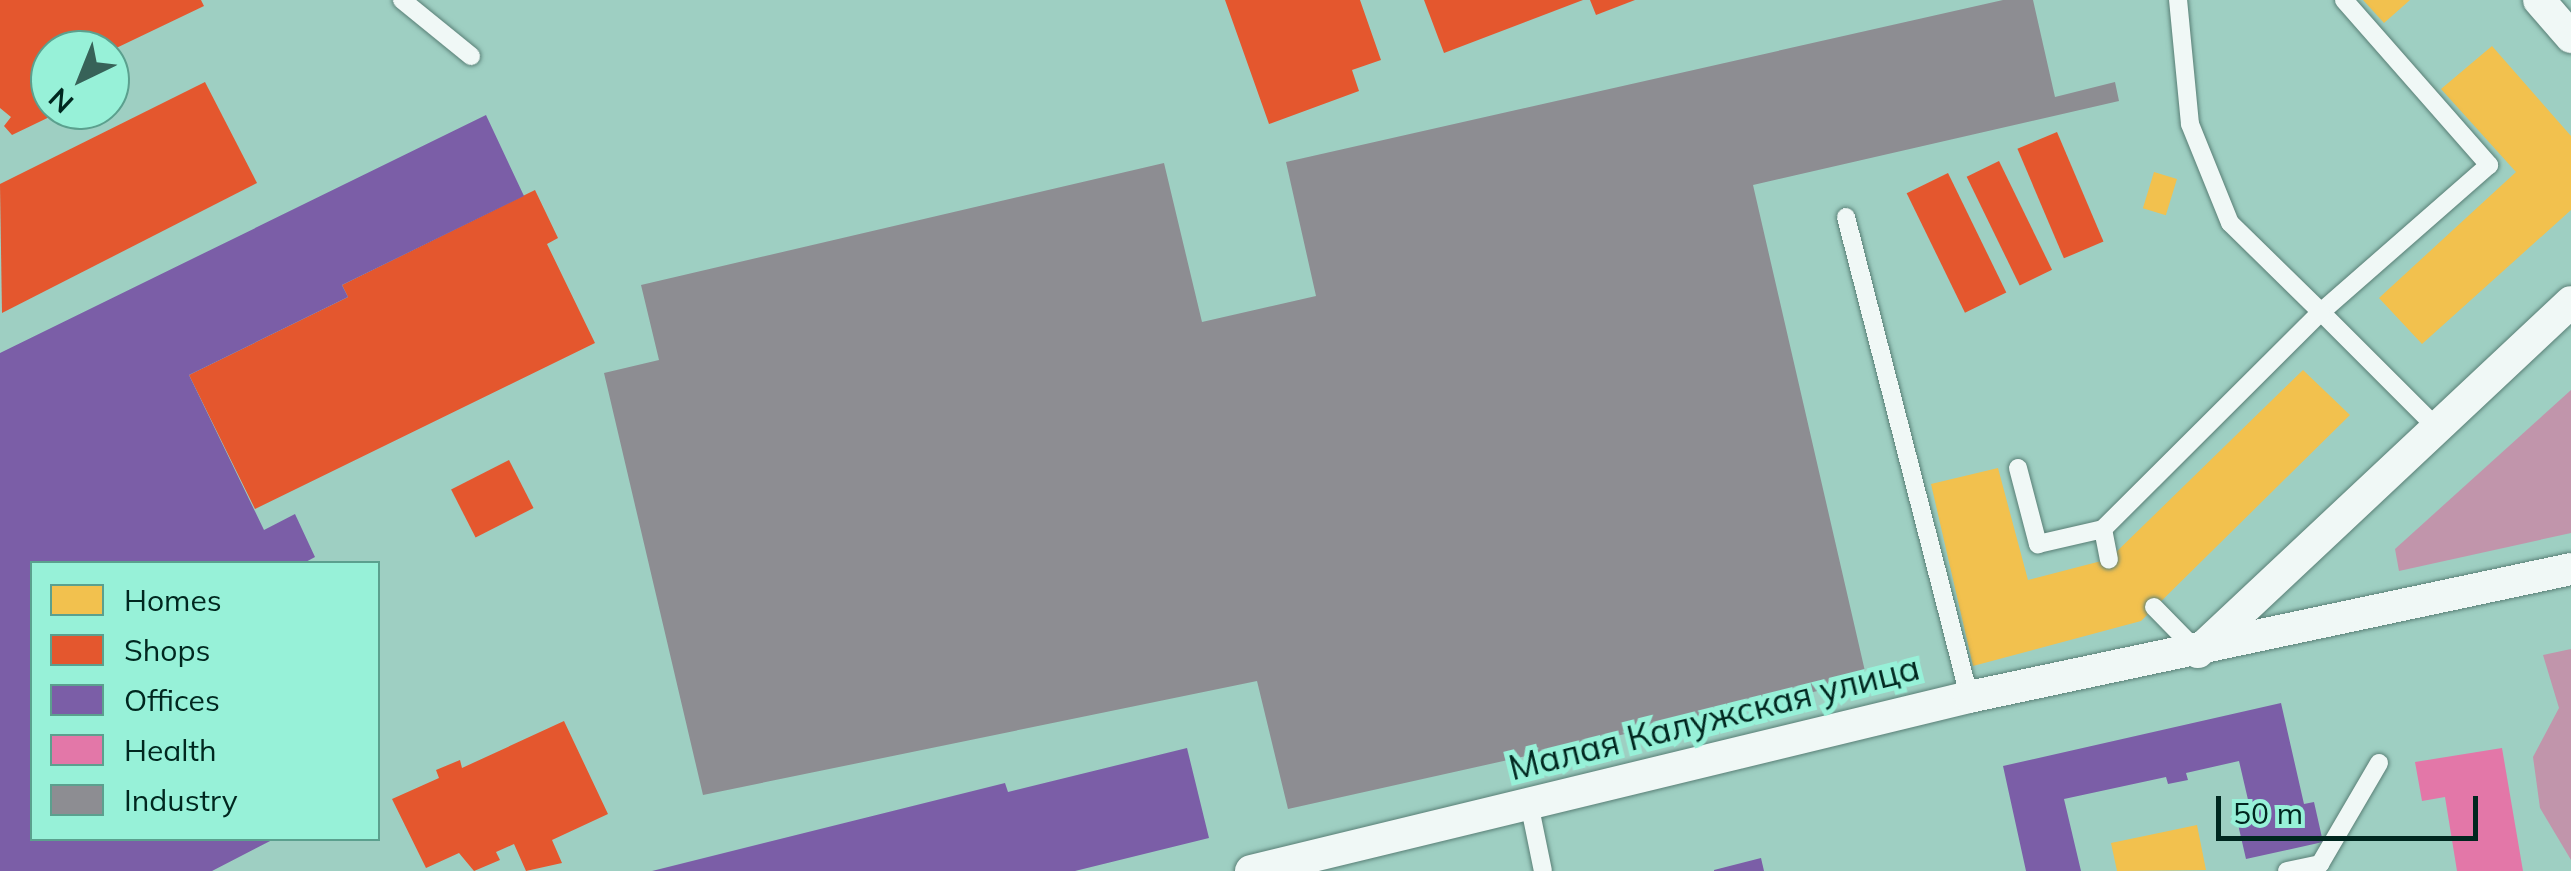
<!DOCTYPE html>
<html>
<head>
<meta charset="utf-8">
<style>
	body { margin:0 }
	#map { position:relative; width:2571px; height:871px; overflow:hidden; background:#9ecfc2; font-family:Mulish,sans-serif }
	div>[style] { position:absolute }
	.forest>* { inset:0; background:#c195ab }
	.homes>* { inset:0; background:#f2c14e; transform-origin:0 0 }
	.shops>* { inset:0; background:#e4572e; transform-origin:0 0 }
	.offices>* { inset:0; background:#7b5ea7 }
	.health>* { inset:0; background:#e377a8 }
	.industry>* { inset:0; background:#8d8d92 }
	.roads { filter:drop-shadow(0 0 2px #597f76) drop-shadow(0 0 2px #597f76) }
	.service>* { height:18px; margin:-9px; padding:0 9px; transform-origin:9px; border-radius:9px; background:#f0f8f6 }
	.minor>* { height:32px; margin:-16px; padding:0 16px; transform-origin:16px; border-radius:16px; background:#f0f8f6 }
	span { translate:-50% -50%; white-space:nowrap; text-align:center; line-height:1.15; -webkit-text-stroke:10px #97f1d8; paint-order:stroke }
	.street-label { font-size:35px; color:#00271f }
	.legend { position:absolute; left:30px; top:561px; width:350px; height:280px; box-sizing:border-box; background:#97f1d8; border:2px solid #5ba08e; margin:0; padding:12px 18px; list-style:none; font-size:30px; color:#00271f }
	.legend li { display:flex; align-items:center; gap:20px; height:50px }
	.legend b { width:50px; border:2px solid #5ba08e }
	.north { position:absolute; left:30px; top:30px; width:100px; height:100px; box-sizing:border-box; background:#97f1d8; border:2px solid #5ba08e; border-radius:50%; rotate:223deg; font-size:28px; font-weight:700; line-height:40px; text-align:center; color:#00271f }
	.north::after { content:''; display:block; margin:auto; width:35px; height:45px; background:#376258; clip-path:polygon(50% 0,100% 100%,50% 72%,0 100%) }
	.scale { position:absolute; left:2216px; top:796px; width:262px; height:45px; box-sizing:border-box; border:5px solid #00271f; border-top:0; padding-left:12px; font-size:30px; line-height:35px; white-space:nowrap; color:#00271f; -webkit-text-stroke:8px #97f1d8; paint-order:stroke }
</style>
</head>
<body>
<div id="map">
	<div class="forest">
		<i style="clip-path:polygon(2571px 390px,2571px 533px,2399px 571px,2395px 549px)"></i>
		<i style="clip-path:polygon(2571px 649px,2571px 860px,2540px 808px,2533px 757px,2559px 708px,2543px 655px)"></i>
	</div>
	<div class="homes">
		<i style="clip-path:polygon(2363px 0,2410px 0,2384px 23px)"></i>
		<i style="clip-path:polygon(2492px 46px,2571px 136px,2571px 210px,2422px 344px,2379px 298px,2516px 172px,2441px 89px)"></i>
		<i style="left:2154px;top:172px;width:24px;height:38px;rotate:17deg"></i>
		<i style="clip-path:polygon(2303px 370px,2350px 415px,2141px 621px,1973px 666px,1931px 484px,1998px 468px,2028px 580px,2109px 559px)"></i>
		<i style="clip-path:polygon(2197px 825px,2206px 870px,2117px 871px,2111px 843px)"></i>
	</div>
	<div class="shops">
		<i style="clip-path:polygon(0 0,201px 0,204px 6px,110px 51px,50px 50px,50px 80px,40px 85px,50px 110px,64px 110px,12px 135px,4px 126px,11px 117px,0 108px)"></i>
		<i style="clip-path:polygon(1225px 0,1360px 0,1381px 60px,1352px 70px,1359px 91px,1269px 124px)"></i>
		<i style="clip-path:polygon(1424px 0,1583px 0,1444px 53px)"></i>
		<i style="clip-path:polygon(1590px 0,1635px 0,1596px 15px)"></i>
		<i style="clip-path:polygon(205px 82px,257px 183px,2px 313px,0 184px)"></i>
		<i style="left:2057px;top:132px;width:119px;height:43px;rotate:67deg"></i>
		<i style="left:1999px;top:161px;width:121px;height:36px;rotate:64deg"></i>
		<i style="left:1948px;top:173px;width:133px;height:46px;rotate:64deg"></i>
		<i style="clip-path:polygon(535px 190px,558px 238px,547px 244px,595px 343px,255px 509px,189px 375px,348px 297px,342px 285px)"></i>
		<i style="left:509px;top:460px;width:54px;height:65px;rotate:63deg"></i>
		<i style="clip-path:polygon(564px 721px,608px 814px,552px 840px,562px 863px,526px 871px,514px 844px,496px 852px,500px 860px,474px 871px,459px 853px,426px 868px,392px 799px,439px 778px,436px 770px,460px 760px,462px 768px)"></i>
	</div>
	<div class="offices">
		<i style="clip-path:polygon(486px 115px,524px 196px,342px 285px,348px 297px,189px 375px,264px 530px,295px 514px,315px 557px,302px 564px,32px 564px,32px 838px,276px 838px,212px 871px,0 871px,0 353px)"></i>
		<i style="clip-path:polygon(2281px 703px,2304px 804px,2314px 802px,2323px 842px,2246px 859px,2237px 820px,2252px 817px,2239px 761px,2186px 773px,2188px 780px,2168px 784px,2166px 777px,2064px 799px,2081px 871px,2026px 871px,2003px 766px)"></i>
		<i style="clip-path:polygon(1187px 748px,1209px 838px,1075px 871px,652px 871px,1005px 783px,1008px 792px)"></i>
		<i style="clip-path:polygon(1761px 858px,1764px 871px,1714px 871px,1714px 870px)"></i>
	</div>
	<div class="health">
		<i style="clip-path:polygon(2502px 748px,2523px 871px,2457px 871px,2445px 797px,2422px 801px,2415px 762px)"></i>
	</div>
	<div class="industry">
		<i style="clip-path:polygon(2003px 0,2033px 0,2055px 97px,2115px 82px,2119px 101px,1753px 185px,1867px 680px,1288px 809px,1257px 681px,703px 795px,604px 373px,659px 360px,641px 285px,1164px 163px,1202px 322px,1316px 296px,1286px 162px)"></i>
	</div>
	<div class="roads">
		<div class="service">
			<i style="left:402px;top:0;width:89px;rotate:39.1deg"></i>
			<i style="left:2344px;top:0;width:220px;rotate:48.7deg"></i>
			<i style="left:2489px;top:165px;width:223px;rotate:138.8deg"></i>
			<i style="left:2321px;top:312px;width:165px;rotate:45deg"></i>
			<i style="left:1846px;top:217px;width:496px;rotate:75.6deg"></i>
			<i style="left:2018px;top:468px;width:79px;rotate:75.3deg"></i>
			<i style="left:2038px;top:544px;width:67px;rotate:-13deg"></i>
			<i style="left:2103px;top:529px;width:308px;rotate:-44.9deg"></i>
			<i style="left:2321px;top:312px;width:127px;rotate:-135.6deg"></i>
			<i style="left:2230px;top:223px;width:107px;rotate:-112deg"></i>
			<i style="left:2190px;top:124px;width:125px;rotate:-95.5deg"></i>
			<i style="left:2103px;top:529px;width:31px;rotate:79deg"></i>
			<i style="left:2154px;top:607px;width:63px;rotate:45.6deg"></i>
			<i style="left:1529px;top:803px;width:69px;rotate:78.4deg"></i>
			<i style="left:2287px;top:871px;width:34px;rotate:-12deg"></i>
			<i style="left:2320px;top:864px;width:117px;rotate:-59.7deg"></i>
		</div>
		<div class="minor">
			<i style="left:2539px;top:0;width:49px;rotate:49.1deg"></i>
			<i style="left:2198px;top:652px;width:511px;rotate:-43.18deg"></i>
			<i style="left:1251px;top:871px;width:739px;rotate:-13.62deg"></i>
			<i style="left:1969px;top:697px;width:615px;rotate:-12deg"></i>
		</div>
	</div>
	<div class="street-label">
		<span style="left:1714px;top:717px;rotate:-14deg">Малая Калужская улица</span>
	</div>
	<ul class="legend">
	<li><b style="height:28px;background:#f2c14e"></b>Homes</li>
	<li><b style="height:28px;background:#e4572e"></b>Shops</li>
	<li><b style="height:28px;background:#7b5ea7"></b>Offices</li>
	<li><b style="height:28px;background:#e377a8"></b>Health</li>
	<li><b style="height:28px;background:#8d8d92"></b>Industry</li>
	</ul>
	<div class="north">N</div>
	<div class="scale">50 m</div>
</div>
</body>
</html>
